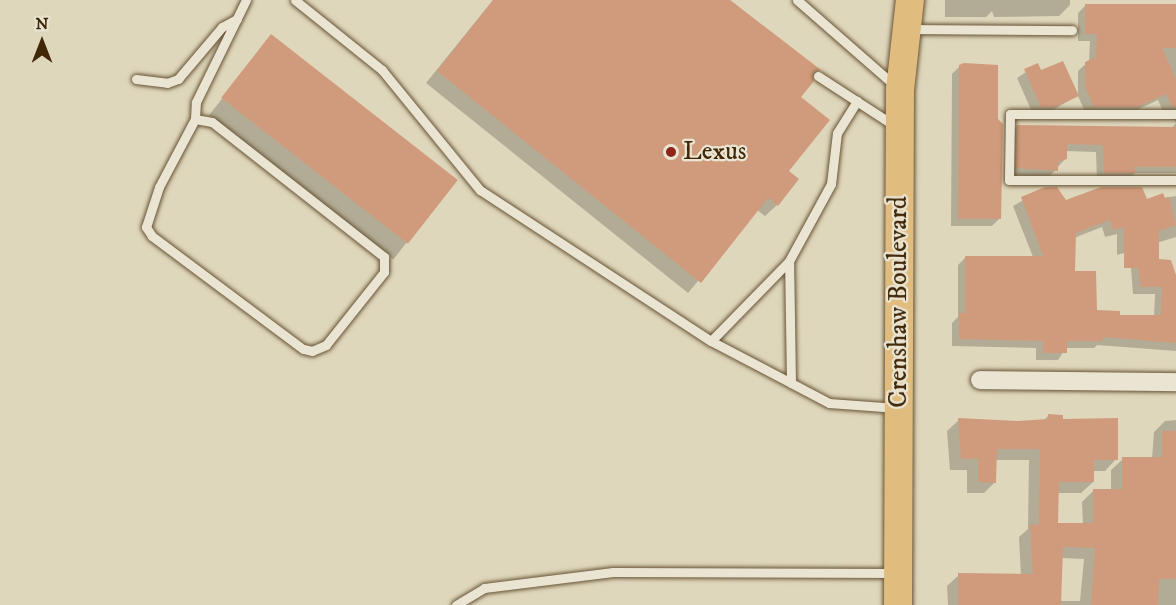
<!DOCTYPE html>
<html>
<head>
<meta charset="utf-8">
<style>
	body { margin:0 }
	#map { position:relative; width:1176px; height:605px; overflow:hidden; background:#dfd7bc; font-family:"IM FELL DW Pica",serif }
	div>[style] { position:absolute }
	.shadow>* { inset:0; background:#0003; transform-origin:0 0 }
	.building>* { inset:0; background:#d09b7c; transform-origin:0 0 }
	.roads { filter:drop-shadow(0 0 2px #685334) drop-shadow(0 0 2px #685334) }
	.lane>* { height:9px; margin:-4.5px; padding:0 4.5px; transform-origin:4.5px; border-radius:4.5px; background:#eae5d3 }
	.street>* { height:18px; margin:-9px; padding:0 9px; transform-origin:9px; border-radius:9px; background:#eae5d3 }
	.primary>* { height:28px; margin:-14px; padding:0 14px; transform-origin:14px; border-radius:14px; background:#e0bc7e }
	.dots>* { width:16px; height:16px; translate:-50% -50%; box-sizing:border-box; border:3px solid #eae5d3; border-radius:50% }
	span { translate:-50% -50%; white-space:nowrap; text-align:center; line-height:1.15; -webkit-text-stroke:4.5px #eae5d3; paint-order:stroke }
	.poi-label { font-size:26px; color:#402707 }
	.left { translate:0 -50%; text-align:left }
	.street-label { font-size:26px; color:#402707 }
	.north { position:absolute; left:12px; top:12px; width:60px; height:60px; -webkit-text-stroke:4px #eae5d3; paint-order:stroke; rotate:0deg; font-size:16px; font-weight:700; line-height:24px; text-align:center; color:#402707 }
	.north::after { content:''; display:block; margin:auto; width:21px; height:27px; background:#402707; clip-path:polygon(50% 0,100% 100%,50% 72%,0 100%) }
</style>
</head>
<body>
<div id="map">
	<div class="shadow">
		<i style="clip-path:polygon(493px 0,730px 0,818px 70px,799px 97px,777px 205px,765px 216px,757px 210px,688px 293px,426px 83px)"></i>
		<i style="clip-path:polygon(945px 0,1070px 0,1070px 5px,1059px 16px,994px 17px,992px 11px,986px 17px,945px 17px)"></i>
		<i style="clip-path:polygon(1086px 5px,1176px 7px,1176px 123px,1172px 116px,1164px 114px,1158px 100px,1128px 114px,1086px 114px,1078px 96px,1078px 71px,1089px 61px,1090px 41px,1078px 41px,1078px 13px)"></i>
		<i style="left:271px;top:36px;width:234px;height:101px;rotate:38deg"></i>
		<i style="clip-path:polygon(1037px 65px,1041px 72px,1077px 96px,1046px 114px,1033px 114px,1017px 78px)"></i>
		<i style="clip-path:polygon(960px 66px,997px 66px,999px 219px,992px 226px,951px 226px,952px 74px)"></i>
		<i style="clip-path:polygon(1176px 123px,1176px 173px,1135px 173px,1128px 180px,1097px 180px,1096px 152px,1065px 151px,1065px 159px,1049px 177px,1009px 175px,1010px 134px,1017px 126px,1172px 128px)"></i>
		<i style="clip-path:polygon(1045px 188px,1066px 202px,1146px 201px,1176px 196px,1176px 237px,1117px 255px,1117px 234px,1105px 237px,1102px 227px,1074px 238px,1073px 272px,1095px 311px,1118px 316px,1154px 316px,1155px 294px,1133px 294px,1131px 268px,1138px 260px,1176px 276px,1176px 351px,1097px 345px,1094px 348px,1066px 348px,1058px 360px,1036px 360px,1036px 348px,952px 346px,952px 323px,958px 317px,958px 265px,966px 257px,1033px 257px,1013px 206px)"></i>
		<i style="clip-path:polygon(evenodd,1048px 416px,1061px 420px,1116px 459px,1105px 471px,1093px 471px,1093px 482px,1081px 493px,1058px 493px,1057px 524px,1083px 525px,1082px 502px,1093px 491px,1111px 490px,1111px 470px,1123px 459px,1152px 459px,1154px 432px,1165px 421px,1176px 420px,1176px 605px,948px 605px,947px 586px,959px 575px,1021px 576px,1019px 537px,1028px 529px,1029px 460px,995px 460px,995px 482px,984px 493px,967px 493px,967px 470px,950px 470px,947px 431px,959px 420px,1018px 423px,1043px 421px,1048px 416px,1061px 558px,1084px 559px,1080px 601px,1059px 601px,1061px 558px)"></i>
	</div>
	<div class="building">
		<i style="clip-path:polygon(493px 0,730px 0,821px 70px,813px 72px,814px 81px,801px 97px,830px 120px,789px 171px,799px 179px,778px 206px,768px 198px,701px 283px,437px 71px)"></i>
		<i style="clip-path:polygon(1085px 4px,1176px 4px,1176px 48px,1162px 48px,1176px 79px,1176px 107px,1172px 107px,1166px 94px,1137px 107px,1094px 107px,1085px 87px,1085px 62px,1096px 57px,1097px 34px,1085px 34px)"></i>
		<i style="left:271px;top:34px;width:237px;height:81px;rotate:38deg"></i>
		<i style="clip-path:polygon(1063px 61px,1079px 96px,1055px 107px,1041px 107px,1024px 69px,1038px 63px,1041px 70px)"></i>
		<i style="clip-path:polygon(964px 63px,998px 65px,998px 119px,1003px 124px,1001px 219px,958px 219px,959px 65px)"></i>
		<i style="clip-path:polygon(1017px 125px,1176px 127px,1176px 167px,1134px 167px,1137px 173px,1104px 173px,1103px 145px,1067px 144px,1067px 159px,1058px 162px,1058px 171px,1016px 168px)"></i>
		<i style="clip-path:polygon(evenodd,1045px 187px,1057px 187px,1066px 200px,1101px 187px,1142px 187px,1147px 199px,1163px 193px,1165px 198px,1169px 197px,1176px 225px,1159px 231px,1159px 259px,1171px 260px,1176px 275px,1176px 343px,1103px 337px,1103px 341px,1067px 341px,1067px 353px,1043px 353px,1043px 341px,959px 339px,959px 313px,965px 313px,965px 256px,1043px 256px,1021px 197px,1045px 187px,1110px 220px,1113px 230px,1124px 227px,1124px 268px,1138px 268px,1141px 287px,1162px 287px,1161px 315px,1120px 315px,1120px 311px,1097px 310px,1096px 271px,1075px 271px,1076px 233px,1110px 220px)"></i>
		<i style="clip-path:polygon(1048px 414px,1063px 415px,1063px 419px,1118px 418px,1118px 460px,1094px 460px,1094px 482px,1059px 482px,1058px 523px,1093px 523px,1093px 489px,1122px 489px,1122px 457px,1162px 457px,1162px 431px,1176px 431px,1176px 579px,1159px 579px,1158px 605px,1091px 605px,1095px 548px,1063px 547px,1061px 605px,958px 605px,958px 573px,1033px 574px,1030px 524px,1039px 525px,1040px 449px,997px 449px,996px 483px,978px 482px,978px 459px,961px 459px,958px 418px,1018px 421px,1048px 419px)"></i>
	</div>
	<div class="roads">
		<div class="lane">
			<i style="left:295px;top:0;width:112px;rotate:38.8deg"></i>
			<i style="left:382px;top:70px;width:155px;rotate:50.8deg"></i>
			<i style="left:480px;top:190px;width:276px;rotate:33.2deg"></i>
			<i style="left:711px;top:341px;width:112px;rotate:-45.7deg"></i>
			<i style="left:789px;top:261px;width:88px;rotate:-61.4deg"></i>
			<i style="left:831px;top:184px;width:51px;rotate:-83.3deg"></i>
			<i style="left:837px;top:133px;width:38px;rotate:-58deg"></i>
			<i style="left:797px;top:0;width:129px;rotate:41.2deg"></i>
			<i style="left:909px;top:29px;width:163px;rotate:0.4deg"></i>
			<i style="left:818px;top:76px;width:92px;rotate:33deg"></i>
			<i style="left:136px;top:79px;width:31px;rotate:7deg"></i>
			<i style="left:167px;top:83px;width:12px;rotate:-20deg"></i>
			<i style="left:178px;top:79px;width:68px;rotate:-49.8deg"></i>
			<i style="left:222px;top:27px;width:17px;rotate:-28deg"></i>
			<i style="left:1176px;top:114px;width:166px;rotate:180deg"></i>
			<i style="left:1010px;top:114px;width:66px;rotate:90.9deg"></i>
			<i style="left:1009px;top:180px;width:167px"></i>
			<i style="left:195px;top:119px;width:17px;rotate:10deg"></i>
			<i style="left:212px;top:122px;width:219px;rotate:38.1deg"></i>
			<i style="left:384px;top:257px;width:15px;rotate:90deg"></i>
			<i style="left:384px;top:272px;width:93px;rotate:128.5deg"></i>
			<i style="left:326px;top:345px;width:15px;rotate:157deg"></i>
			<i style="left:312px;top:351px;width:9px;rotate:-167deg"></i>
			<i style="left:303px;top:349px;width:189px;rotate:-143.2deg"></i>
			<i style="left:152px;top:236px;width:11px;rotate:-124deg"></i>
			<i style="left:146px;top:227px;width:42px;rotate:-72deg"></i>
			<i style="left:159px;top:187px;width:77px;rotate:-62.1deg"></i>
			<i style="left:195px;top:119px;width:17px;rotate:-87deg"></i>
			<i style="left:196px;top:102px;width:114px;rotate:-63.9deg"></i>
			<i style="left:711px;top:341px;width:90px;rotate:27.7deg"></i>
			<i style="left:791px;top:383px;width:122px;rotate:-90.9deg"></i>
			<i style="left:791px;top:383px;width:43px;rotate:27.8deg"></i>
			<i style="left:829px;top:403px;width:68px;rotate:4.2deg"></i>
			<i style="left:456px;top:605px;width:33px;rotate:-31deg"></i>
			<i style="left:484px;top:588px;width:130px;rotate:-7.1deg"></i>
			<i style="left:613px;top:572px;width:283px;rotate:0.2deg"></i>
		</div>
		<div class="street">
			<i style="left:980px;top:380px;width:196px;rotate:0.6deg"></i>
		</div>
		<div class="primary">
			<i style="left:898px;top:605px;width:515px;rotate:-89.78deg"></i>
			<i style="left:900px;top:90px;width:91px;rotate:-83.7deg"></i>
		</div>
	</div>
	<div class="dots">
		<i style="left:671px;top:152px;background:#8f2418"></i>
	</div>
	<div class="poi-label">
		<span class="left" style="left:683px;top:152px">Lexus</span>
	</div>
	<div class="street-label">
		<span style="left:899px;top:302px;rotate:-90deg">Crenshaw Boulevard</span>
	</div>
	<div class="north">N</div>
</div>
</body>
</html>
